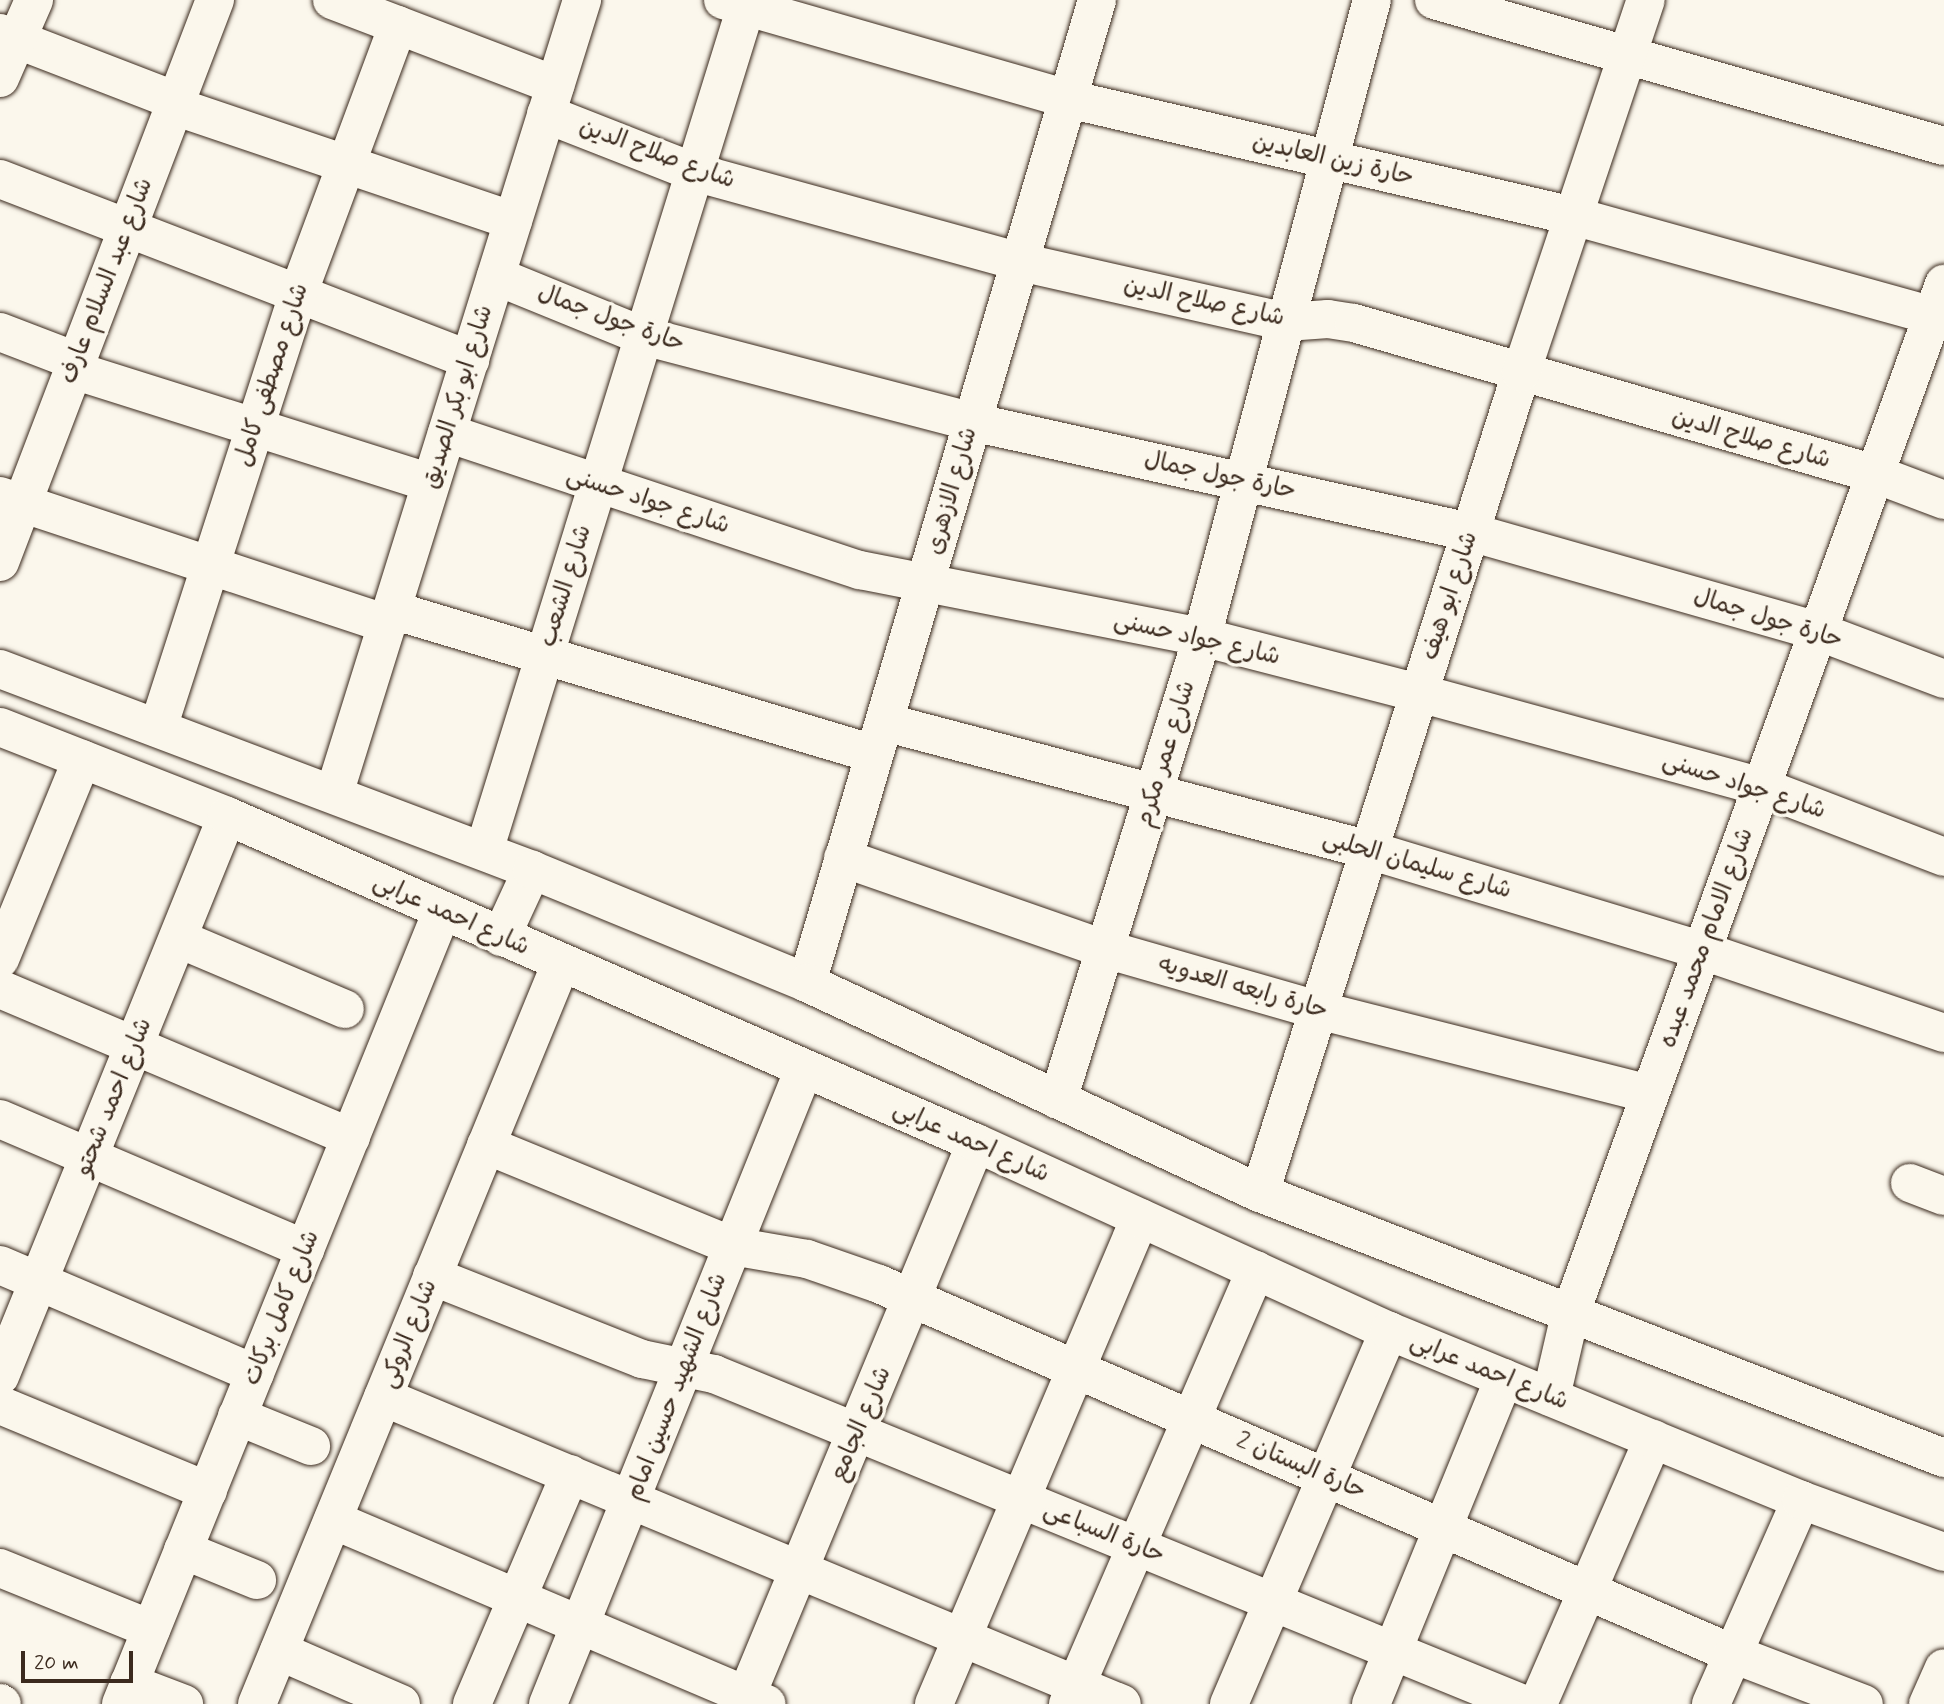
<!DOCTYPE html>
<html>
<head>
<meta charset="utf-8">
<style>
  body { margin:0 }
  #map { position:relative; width:1944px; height:1704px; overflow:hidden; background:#fbf7ec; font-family:Mynerve,"Playpen Sans Arabic",sans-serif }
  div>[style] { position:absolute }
  .roads { filter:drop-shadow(0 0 2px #3b2a1e) drop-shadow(0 0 2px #3b2a1e) }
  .minor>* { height:38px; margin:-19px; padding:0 19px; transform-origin:19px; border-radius:19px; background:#fbf7ec }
  .tertiary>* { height:38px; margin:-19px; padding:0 19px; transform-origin:19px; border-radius:19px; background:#fbf7ec }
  span { translate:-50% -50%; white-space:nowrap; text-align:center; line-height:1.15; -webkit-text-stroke:7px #fbf7ec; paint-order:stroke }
  .street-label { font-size:24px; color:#3b2a1e }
  .scale { position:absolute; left:21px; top:1651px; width:112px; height:32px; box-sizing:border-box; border:4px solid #3b2a1e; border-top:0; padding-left:9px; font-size:21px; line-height:24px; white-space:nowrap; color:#3b2a1e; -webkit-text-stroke:5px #fbf7ec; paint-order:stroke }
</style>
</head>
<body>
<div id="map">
  <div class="roads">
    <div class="minor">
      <div style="left:332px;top:0;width:239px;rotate:20.9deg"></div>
      <div style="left:723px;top:0;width:359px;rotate:16deg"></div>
      <div style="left:1068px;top:99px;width:518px;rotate:13.04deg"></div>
      <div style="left:1573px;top:216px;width:385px;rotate:15.5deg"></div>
      <div style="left:1434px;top:0;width:530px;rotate:15.98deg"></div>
      <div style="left:0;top:33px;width:189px;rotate:21.1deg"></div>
      <div style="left:0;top:78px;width:85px;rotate:-66.4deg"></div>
      <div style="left:174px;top:106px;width:358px;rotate:18.7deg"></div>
      <div style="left:546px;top:114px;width:159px;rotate:21.4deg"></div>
      <div style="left:694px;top:172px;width:338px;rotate:15.4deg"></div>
      <div style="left:1020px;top:262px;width:273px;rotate:12.7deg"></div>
      <div style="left:1286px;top:322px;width:42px;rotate:-4.1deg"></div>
      <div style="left:1328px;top:319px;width:26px;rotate:9deg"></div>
      <div style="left:1354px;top:323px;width:542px;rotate:16.16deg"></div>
      <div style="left:1875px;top:474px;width:74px;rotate:20.6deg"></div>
      <div style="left:0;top:179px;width:504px;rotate:21.06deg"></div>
      <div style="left:496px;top:276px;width:159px;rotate:22.2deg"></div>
      <div style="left:643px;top:336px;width:340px;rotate:14.6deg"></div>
      <div style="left:972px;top:422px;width:510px;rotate:12.46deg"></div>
      <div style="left:1470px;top:532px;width:361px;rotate:15.9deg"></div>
      <div style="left:1817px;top:631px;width:136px;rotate:20.7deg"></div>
      <div style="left:0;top:332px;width:81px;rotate:20.9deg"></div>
      <div style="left:73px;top:370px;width:375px;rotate:17.5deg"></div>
      <div style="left:447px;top:433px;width:435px;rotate:18.4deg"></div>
      <div style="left:860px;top:570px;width:349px;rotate:11.1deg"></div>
      <div style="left:1202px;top:637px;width:224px;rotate:14.5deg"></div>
      <div style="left:1419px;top:693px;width:356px;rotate:15.3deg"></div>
      <div style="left:1762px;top:787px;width:195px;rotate:21deg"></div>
      <div style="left:0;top:496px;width:408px;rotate:18.3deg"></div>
      <div style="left:0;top:562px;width:602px;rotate:-69.07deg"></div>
      <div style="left:392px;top:610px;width:503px;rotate:16.63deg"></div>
      <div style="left:884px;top:722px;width:502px;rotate:14.78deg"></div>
      <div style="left:1369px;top:850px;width:349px;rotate:16.8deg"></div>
      <div style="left:1703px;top:951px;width:255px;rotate:18.8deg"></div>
      <div style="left:158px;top:728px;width:456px;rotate:-72.1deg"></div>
      <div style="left:298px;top:294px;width:287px;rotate:-69.6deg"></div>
      <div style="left:334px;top:794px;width:832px;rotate:-72.65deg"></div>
      <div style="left:484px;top:851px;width:891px;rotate:-72.76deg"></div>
      <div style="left:843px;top:858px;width:277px;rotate:19.2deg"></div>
      <div style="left:1105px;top:949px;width:222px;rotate:16deg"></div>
      <div style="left:1318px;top:1010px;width:342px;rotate:14.2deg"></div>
      <div style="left:501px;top:937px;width:74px;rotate:-65.2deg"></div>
      <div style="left:179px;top:939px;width:180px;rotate:22.9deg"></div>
      <div style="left:0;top:959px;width:216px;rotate:-67.7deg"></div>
      <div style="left:807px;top:983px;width:1025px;rotate:-73.56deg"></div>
      <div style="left:0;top:989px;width:381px;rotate:22.9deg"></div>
      <div style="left:1058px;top:1100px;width:485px;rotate:-72.7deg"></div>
      <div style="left:1202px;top:637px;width:659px;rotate:-75.06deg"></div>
      <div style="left:0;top:1119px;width:332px;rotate:23.1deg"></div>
      <div style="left:486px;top:1145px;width:266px;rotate:22.3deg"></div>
      <div style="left:732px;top:1246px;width:76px;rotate:9.8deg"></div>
      <div style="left:807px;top:1259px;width:76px;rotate:19.1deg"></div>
      <div style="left:879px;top:1284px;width:931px;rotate:23.42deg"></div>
      <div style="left:1733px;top:1654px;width:140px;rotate:20.9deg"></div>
      <div style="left:1910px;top:1183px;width:36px;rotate:21deg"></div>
      <div style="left:1260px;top:1193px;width:861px;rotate:-72.34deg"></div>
      <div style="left:1521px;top:373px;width:393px;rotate:-71.5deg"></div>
      <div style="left:0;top:1265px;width:277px;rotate:23.1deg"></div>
      <div style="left:432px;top:1276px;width:226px;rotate:21.6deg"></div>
      <div style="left:642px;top:1359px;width:74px;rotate:11.8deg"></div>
      <div style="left:714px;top:1374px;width:874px;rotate:22.19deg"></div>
      <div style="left:0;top:1376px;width:604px;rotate:-67.93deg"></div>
      <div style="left:383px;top:1397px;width:800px;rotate:22.56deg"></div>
      <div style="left:1551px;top:1397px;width:84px;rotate:-77deg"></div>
      <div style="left:1570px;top:1315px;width:1097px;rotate:-70.06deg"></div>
      <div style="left:0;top:1405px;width:225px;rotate:22.5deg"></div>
      <div style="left:237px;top:1416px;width:80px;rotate:22.1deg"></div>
      <div style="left:333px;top:1520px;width:471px;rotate:23deg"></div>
      <div style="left:183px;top:1550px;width:80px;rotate:22.1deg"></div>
      <div style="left:0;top:1568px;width:163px;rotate:22deg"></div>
      <div style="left:279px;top:1651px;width:133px;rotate:23.5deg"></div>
      <div style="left:129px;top:1683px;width:59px;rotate:20.9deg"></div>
      <div style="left:0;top:1703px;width:2px;rotate:27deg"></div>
      <div style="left:121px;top:1704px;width:856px;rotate:-67.96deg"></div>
      <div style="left:257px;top:1704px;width:801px;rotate:-67.69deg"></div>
      <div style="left:472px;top:1704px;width:250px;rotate:-66.9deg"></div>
      <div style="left:548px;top:1704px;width:685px;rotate:-68.04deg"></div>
      <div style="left:743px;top:1704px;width:607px;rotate:-67.45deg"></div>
      <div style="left:934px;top:1704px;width:528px;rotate:-67.03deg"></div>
      <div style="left:1068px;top:1704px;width:473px;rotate:-66.6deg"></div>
      <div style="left:1229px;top:1704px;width:406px;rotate:-66.8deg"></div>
      <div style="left:1371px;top:1704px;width:352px;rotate:-67.8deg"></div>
      <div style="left:1538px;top:1704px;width:289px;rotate:-66.5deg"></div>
      <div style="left:1711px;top:1704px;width:223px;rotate:-66.2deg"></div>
      <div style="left:1928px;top:1704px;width:39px;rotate:-66deg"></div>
    </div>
    <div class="tertiary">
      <div style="left:0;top:669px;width:569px;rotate:20.7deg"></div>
      <div style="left:532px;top:870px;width:297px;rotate:22.3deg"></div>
      <div style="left:807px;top:983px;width:499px;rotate:24.9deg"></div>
      <div style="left:1260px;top:1193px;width:734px;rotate:21.18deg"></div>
      <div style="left:0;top:727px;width:244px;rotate:21.4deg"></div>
      <div style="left:227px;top:816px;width:817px;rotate:23.59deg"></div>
      <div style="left:976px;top:1143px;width:454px;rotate:24.5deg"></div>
      <div style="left:1389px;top:1331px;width:445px;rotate:22.3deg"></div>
      <div style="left:1801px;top:1500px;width:152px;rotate:20deg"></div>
    </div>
  </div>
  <div class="street-label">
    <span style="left:657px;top:154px;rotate:20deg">شارع صلاح الدين</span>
    <span style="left:1333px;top:160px;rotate:13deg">حارة زين العابدين</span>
    <span style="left:107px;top:281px;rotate:-69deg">شارع عبد السلام عارف</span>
    <span style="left:1204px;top:302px;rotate:12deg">شارع صلاح الدين</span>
    <span style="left:611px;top:319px;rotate:20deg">حارة جول جمال</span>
    <span style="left:272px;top:375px;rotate:-72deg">شارع مصطفى كامل</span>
    <span style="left:458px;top:397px;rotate:-73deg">شارع ابو بكر الصديق</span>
    <span style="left:1751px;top:439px;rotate:16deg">شارع صلاح الدين</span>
    <span style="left:1220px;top:476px;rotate:12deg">حارة جول جمال</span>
    <span style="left:952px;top:491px;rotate:-74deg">شارع الازهرى</span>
    <span style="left:648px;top:501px;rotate:18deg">شارع جواد حسنى</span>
    <span style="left:566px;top:586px;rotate:-73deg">شارع الشعب</span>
    <span style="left:1450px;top:596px;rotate:-72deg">شارع ابو هيف</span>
    <span style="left:1768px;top:619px;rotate:17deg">حارة جول جمال</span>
    <span style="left:1197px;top:639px;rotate:13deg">شارع جواد حسنى</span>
    <span style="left:1166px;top:754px;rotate:-73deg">شارع عمر مكرم</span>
    <span style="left:1744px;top:786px;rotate:18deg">شارع جواد حسنى</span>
    <span style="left:1417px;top:865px;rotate:16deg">شارع سليمان الحلبى</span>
    <span style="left:451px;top:915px;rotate:24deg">شارع احمد عرابى</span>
    <span style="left:1707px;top:938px;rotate:-70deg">شارع الامام محمد عبده</span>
    <span style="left:1243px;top:988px;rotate:16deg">حارة رابعه العدويه</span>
    <span style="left:114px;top:1097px;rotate:-68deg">شارع احمد شحتو</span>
    <span style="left:971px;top:1142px;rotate:24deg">شارع احمد عرابى</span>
    <span style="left:282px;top:1308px;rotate:-68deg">شارع كامل بركات</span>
    <span style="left:409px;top:1334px;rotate:-68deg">شارع الروكى</span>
    <span style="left:1489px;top:1372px;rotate:22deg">شارع احمد عرابى</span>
    <span style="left:677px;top:1387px;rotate:-69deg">شارع الشهيد حسين امام</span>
    <span style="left:861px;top:1424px;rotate:-67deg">شارع الجامع</span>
    <span style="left:1301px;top:1466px;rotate:23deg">حارة البستان 2</span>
    <span style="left:1104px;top:1533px;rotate:22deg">حارة السباعى</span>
  </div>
  <div class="scale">20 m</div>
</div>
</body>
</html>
